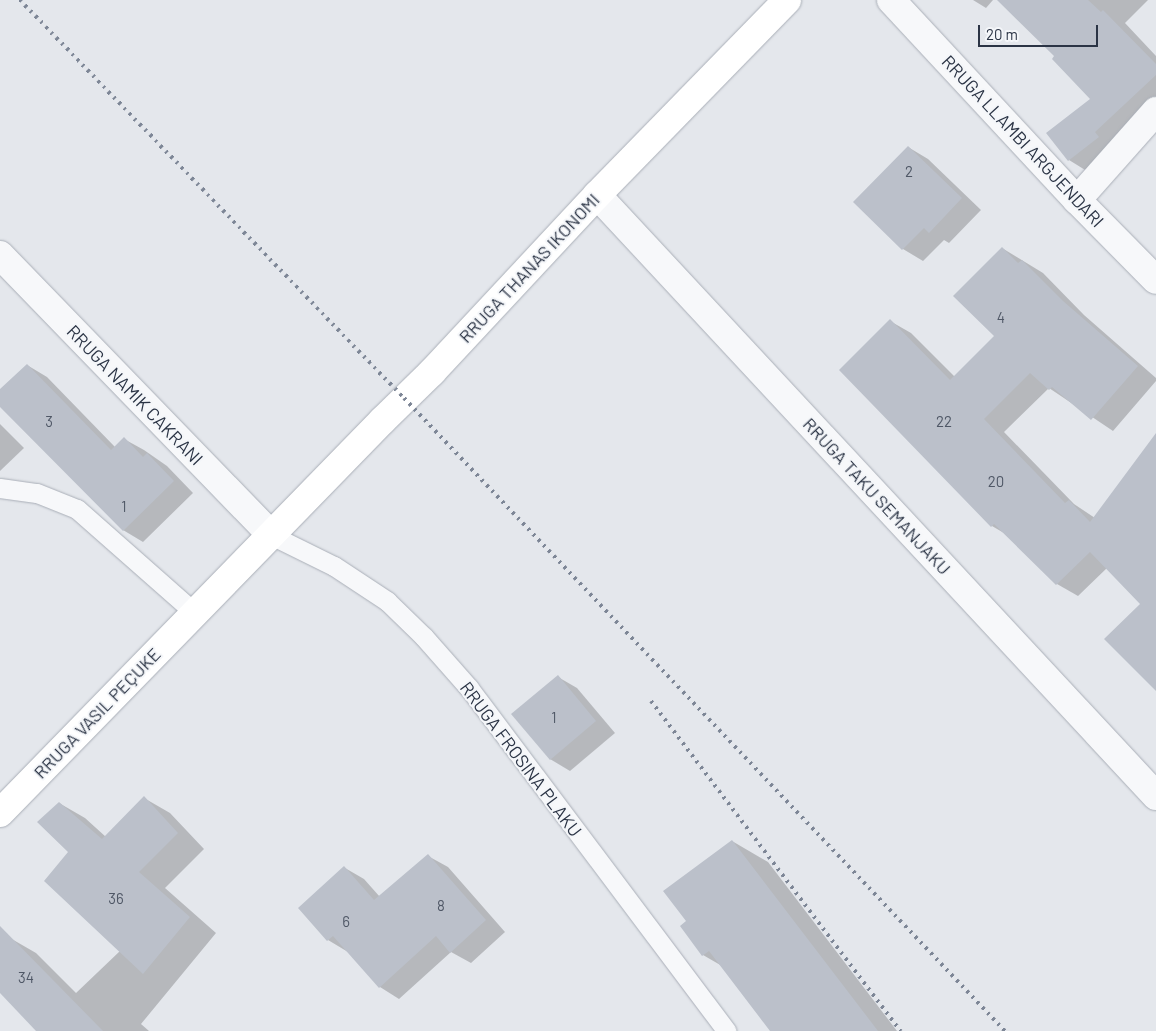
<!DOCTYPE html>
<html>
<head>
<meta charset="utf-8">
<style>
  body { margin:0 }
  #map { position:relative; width:1156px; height:1031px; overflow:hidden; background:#e4e7ec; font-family:Barlow,sans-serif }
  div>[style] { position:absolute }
  .shadow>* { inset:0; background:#0003 }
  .building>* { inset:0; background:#bbc0ca }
  .roads { filter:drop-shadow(0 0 1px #a9aeb7) drop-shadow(0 0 1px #a9aeb7) }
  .lane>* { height:19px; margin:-9.5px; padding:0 9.5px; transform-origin:9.5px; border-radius:9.5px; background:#f7f8fa }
  .street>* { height:28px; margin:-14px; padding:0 14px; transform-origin:14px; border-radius:14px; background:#f7f8fa }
  .secondary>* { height:28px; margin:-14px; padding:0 14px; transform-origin:14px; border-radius:14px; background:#fff }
  .rail>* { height:4px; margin-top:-2px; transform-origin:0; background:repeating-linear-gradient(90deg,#7d8696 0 2.5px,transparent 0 7.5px) }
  span { translate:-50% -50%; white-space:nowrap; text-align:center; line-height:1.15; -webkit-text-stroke:4px #f4f6f9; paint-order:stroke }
  .number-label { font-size:15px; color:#4f5766 }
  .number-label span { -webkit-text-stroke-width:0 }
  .street-label { font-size:18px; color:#2b3445 }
  .scale { position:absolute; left:978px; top:25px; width:120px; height:22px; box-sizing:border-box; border:2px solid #2b3445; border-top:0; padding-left:6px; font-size:15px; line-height:18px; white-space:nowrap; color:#2b3445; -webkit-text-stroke:4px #f4f6f9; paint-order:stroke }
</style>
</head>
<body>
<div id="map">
  <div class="shadow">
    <div style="clip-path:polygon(973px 0,993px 0,986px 8px)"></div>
    <div style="clip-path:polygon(999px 0,1148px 0,1125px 23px,1156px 56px,1156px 108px,1090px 173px,1069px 160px,1092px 99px,1056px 56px)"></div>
    <div style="clip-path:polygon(908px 147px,928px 159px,981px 210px,949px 243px,944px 240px,923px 261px,903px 249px,855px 202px)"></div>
    <div style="clip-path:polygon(1002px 248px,1043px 273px,1084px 315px,1156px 378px,1156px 381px,1113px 431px,1049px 388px,1004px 432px,1074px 504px,1095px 518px,1156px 467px,1156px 690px,1141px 604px,1107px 568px,1078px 596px,1057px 584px,1009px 536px,992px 526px,890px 321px,911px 333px,955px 377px,996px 336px)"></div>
    <div style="clip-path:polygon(27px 365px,47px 377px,115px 447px,124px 439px,144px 450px,167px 466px,193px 493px,143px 542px,123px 530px,0 405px,0 391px)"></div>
    <div style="clip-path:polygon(0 424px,24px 448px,0 471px)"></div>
    <div style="clip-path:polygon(558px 677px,577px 688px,615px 733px,570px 771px,550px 759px)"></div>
    <div style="clip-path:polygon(144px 798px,170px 813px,204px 849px,165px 888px,216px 933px,141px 1024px,149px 1031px,38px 1031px,0 991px,0 947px,10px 938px,36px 953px,76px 993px,120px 951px,69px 852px,59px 803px,85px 818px,106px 837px)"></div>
    <div style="clip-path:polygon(732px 841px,768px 862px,897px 1031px,771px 1031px,722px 966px,703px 955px,682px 927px,688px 921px)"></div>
    <div style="clip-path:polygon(428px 856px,448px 867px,505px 932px,471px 963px,451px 952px,399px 999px,380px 987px,348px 952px,328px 940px,345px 868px,364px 879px,380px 897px)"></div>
  </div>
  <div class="building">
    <div style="clip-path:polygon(997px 0,1088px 0,1101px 12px,1103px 10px,1156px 64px,1156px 75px,1095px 132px,1099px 137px,1068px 161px,1046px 133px,1090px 99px,1052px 59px,1054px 56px)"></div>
    <div style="clip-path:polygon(908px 146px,962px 198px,929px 233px,924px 228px,902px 250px,853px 202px)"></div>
    <div style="clip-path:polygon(1002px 247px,1018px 263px,1022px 260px,1063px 301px,1138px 366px,1091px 420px,1052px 387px,1049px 390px,1030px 373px,984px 419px,1065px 503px,1069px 500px,1090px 522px,1156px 433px,1156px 691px,1104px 639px,1140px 604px,1090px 552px,1056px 585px,994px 524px,991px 527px,839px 370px,890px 319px,950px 380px,994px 336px,953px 296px)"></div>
    <div style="clip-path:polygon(27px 364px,111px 450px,124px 437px,143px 457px,147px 453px,174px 481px,123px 531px,0 407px,0 389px)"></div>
    <div style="clip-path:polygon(558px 675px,596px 721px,550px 760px,511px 714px)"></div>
    <div style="clip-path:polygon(144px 796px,178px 833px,139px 872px,190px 917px,143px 974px,44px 881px,68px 852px,37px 822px,59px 802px,102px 839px)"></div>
    <div style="clip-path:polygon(732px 840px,878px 1031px,770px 1031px,709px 951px,702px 956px,680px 926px,686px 921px,663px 891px)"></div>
    <div style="clip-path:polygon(428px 854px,486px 920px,450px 953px,436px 936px,379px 988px,333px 936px,327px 941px,298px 908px,344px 866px,374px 900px)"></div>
    <div style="clip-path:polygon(0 926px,103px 1031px,36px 1031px,0 993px)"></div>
  </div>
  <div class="roads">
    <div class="lane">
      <div style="left:0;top:488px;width:37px;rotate:8deg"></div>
      <div style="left:37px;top:493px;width:43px;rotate:21.8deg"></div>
      <div style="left:77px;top:509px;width:157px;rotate:41.4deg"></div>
      <div style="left:271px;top:535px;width:70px;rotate:26.2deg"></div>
      <div style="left:334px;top:566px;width:64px;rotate:33.4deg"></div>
      <div style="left:387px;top:601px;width:52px;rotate:44.2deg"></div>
      <div style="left:424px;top:637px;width:68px;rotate:48.6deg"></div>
      <div style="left:469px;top:688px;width:429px;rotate:53.1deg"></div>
    </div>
    <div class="street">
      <div style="left:891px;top:0;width:273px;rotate:47.1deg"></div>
      <div style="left:1077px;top:200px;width:112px;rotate:45.4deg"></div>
      <div style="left:597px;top:195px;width:821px;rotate:47.07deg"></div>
      <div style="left:1077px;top:200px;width:119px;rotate:-48.4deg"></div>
      <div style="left:0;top:255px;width:390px;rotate:45.9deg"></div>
    </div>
    <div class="secondary">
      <div style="left:0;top:813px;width:549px;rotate:-45.74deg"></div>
      <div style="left:383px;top:420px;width:69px;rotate:-44.4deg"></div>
      <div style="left:432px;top:372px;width:242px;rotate:-47deg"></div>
      <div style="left:597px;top:195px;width:272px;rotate:-45.7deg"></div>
    </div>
  </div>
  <div class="rail">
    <div style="left:20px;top:0;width:553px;rotate:46.03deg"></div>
    <div style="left:404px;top:398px;width:873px;rotate:46.49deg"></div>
    <div style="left:651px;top:701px;width:414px;rotate:52.9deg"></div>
  </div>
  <div class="number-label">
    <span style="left:909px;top:172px">2</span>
    <span style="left:1001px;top:318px">4</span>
    <span style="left:49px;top:422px">3</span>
    <span style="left:944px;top:422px">22</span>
    <span style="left:996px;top:482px">20</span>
    <span style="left:124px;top:507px">1</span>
    <span style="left:554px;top:718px">1</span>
    <span style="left:116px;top:899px">36</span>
    <span style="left:441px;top:906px">8</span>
    <span style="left:346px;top:922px">6</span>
    <span style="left:26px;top:978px">34</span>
  </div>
  <div class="street-label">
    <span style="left:1023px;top:141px;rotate:47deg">RRUGA LLAMBI ARGJENDARI</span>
    <span style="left:529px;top:268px;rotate:-47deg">RRUGA THANAS IKONOMI</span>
    <span style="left:135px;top:395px;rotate:46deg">RRUGA NAMIK CAKRANI</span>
    <span style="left:877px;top:496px;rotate:47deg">RRUGA TAKU SEMANJAKU</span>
    <span style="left:97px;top:713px;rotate:-46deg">RRUGA VASIL PEÇUKE</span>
    <span style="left:521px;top:759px;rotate:53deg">RRUGA FROSINA PLAKU</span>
  </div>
  <div class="scale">20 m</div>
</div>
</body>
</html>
